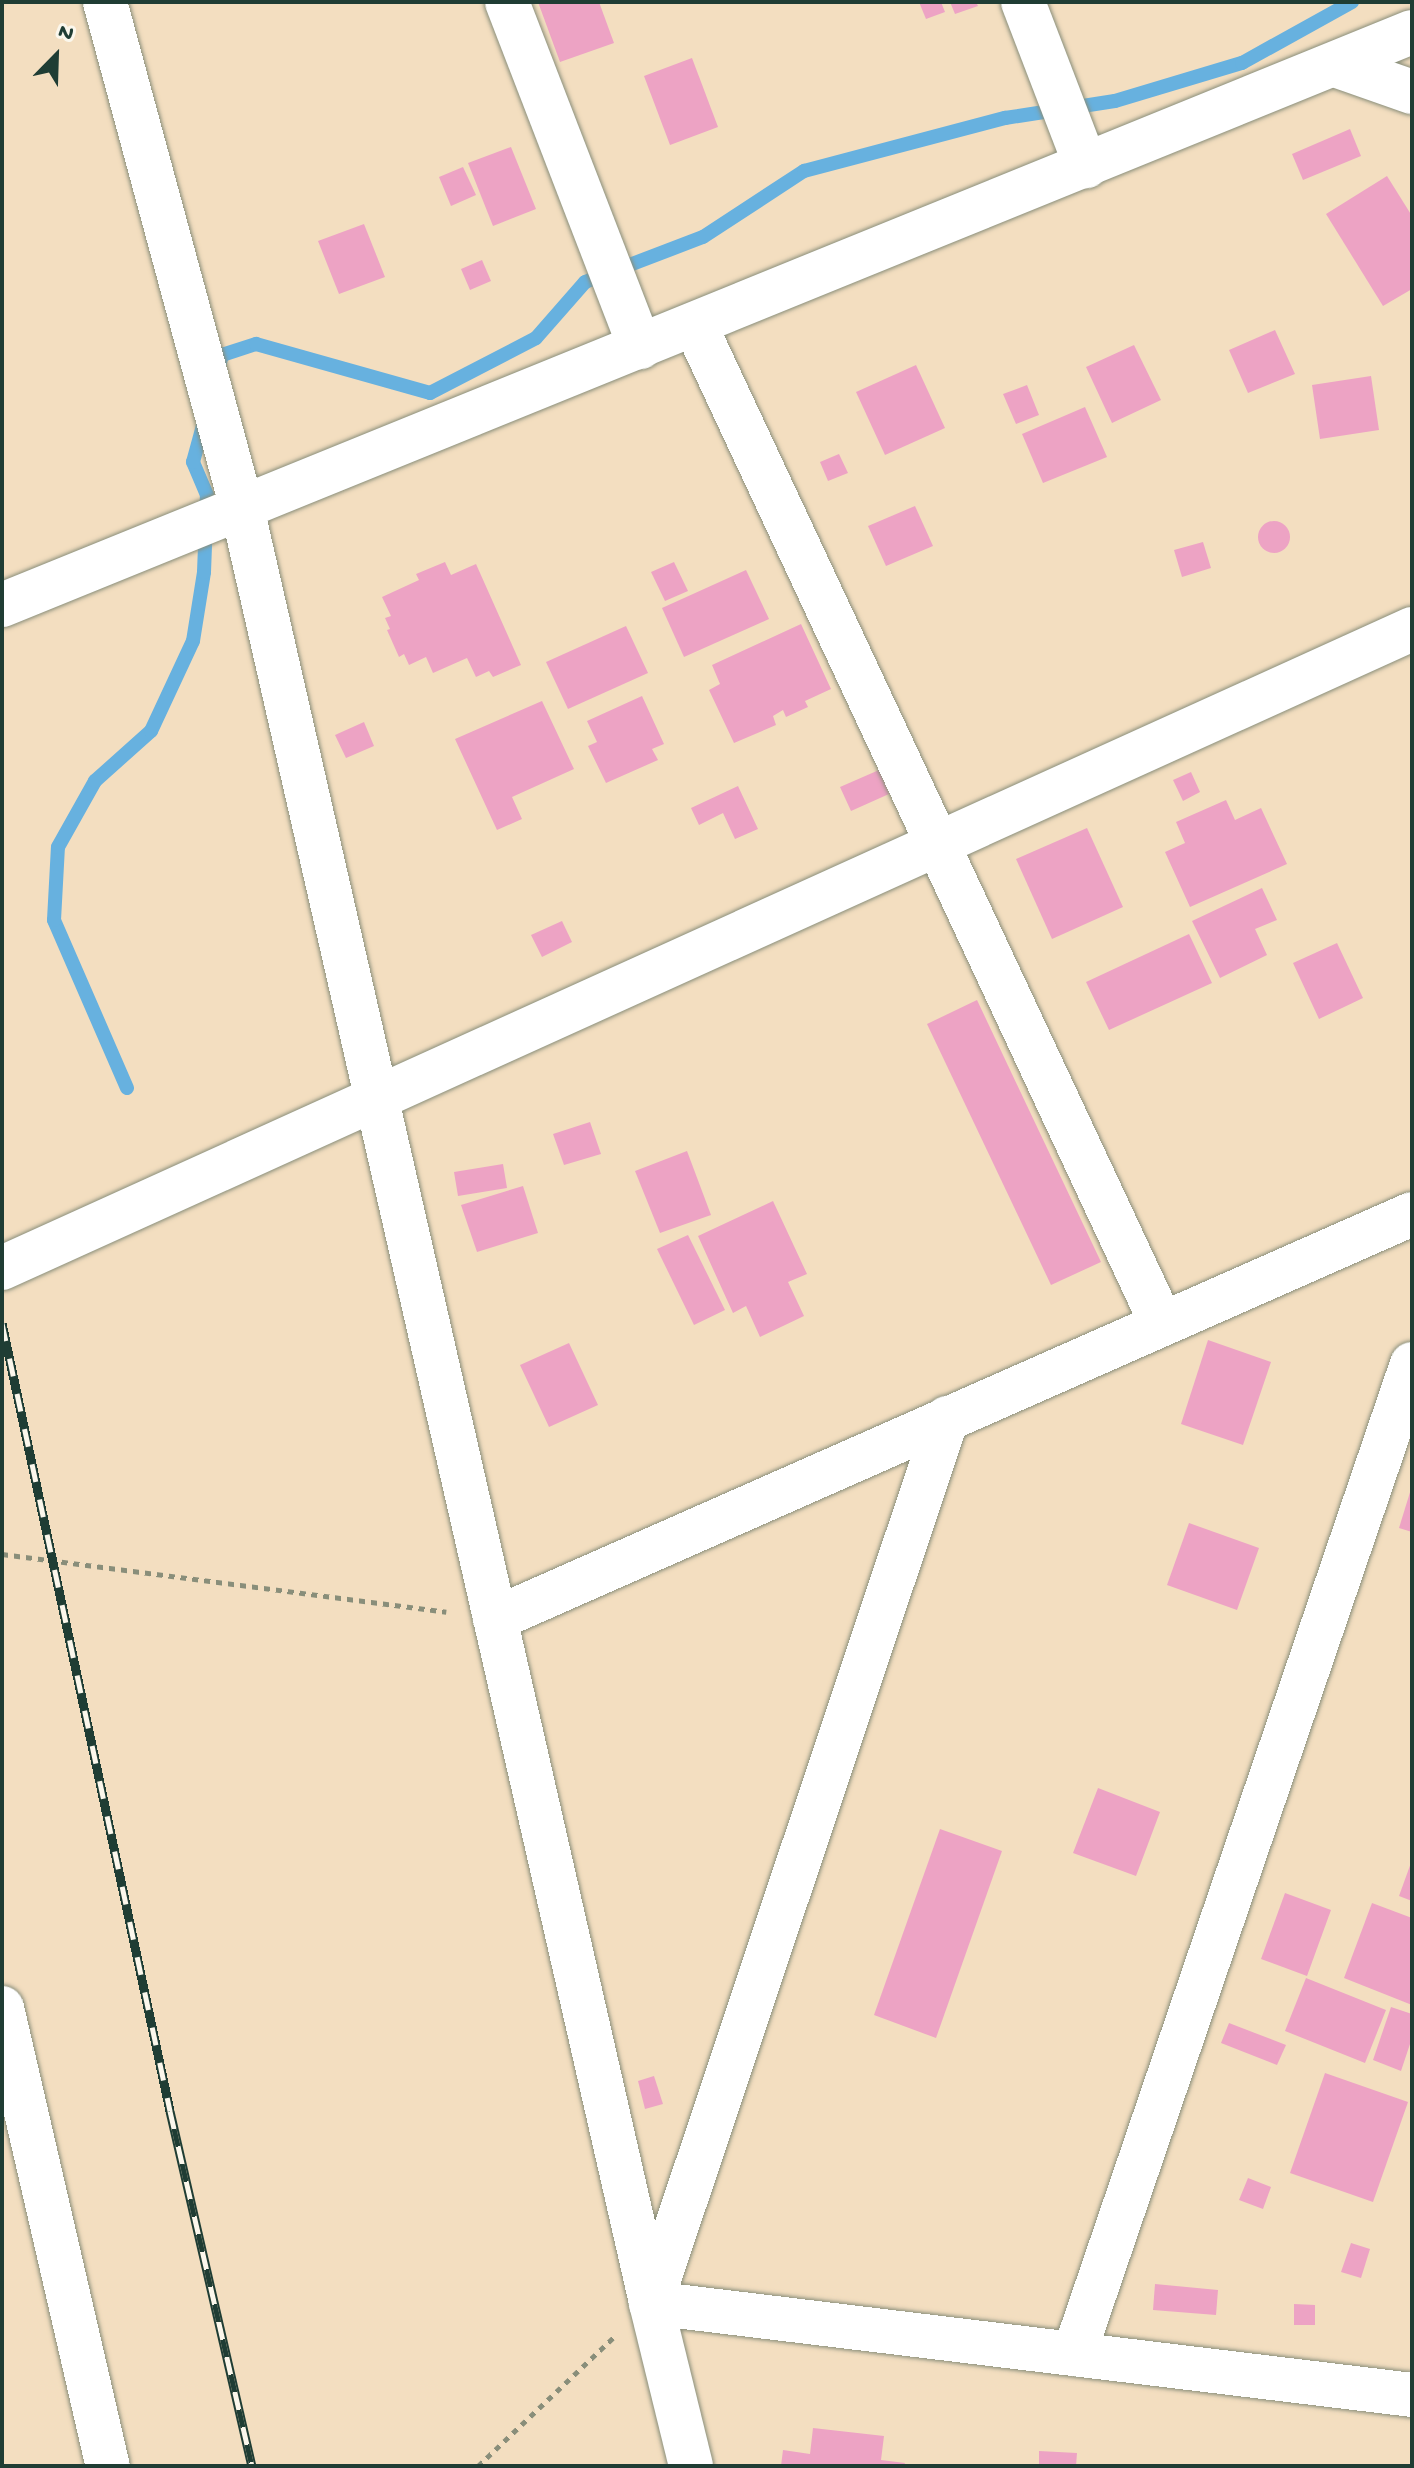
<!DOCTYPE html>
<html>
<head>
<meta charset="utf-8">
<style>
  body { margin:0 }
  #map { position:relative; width:1414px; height:2468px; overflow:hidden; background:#f3dec0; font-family:"Gochi Hand",sans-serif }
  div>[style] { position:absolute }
  .stream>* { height:14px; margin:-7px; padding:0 7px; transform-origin:7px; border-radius:7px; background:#67b1df }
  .building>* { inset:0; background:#eda3c4 }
  .round { border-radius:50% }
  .path>* { height:5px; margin-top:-2.5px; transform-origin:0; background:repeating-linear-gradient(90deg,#898e7a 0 6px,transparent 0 12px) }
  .roads { filter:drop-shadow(0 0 2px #898e7a) drop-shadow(0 0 2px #898e7a) }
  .street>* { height:44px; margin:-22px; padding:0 22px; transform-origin:22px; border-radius:22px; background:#fff }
  .rail>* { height:9px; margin-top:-4.5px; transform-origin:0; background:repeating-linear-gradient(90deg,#fbf7ec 0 18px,#1f3d34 0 36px); box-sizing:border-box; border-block:2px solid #1f3d34 }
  span { translate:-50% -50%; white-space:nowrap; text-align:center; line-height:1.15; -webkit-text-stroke:8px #fbf7ec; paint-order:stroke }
  .frame { position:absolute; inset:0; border:4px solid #1f3d34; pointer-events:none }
  .north { position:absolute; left:16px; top:16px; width:80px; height:80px; -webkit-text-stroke:6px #fbf7ec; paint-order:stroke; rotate:23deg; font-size:22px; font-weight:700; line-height:32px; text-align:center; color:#1f3d34 }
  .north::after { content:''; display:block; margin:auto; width:28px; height:36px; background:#1f3d34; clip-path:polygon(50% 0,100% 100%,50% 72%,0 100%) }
</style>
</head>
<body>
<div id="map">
  <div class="stream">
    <div style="left:218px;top:370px;width:16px;rotate:-75deg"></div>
    <div style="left:222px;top:355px;width:36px;rotate:-18deg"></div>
    <div style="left:256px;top:344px;width:181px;rotate:15.7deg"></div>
    <div style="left:430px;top:393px;width:119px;rotate:-27.4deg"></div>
    <div style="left:536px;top:338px;width:74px;rotate:-48.8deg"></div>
    <div style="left:585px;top:282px;width:126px;rotate:-20.9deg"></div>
    <div style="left:703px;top:237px;width:121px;rotate:-33.2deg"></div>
    <div style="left:804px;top:171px;width:208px;rotate:-14.8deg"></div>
    <div style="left:1005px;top:118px;width:111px;rotate:-8.8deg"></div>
    <div style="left:1115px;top:101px;width:133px;rotate:-16.7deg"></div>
    <div style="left:1242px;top:63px;width:126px;rotate:-29deg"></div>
    <div style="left:127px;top:1088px;width:183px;rotate:-113.5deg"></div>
    <div style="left:54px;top:920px;width:73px;rotate:-86.9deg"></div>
    <div style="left:58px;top:847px;width:76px;rotate:-60.7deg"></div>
    <div style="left:95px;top:781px;width:75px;rotate:-41.8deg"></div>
    <div style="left:151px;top:731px;width:99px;rotate:-65deg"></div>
    <div style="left:193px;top:641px;width:70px;rotate:-80.9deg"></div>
    <div style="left:204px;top:572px;width:77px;rotate:-87.8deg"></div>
    <div style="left:207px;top:495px;width:36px;rotate:-113deg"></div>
    <div style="left:193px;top:462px;width:41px;rotate:-74.6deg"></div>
  </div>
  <div class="building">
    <div style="clip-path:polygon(538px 2px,599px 2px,614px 43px,560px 62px)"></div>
    <div style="clip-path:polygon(919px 2px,941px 2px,945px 12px,926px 19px)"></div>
    <div style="clip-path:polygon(950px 2px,976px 2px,978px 6px,955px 14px)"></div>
    <div style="clip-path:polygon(692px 58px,718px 127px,670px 145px,644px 76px)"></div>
    <div style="clip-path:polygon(1350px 129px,1361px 156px,1303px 180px,1292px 154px)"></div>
    <div style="clip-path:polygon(511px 147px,536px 209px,493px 226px,468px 163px)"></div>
    <div style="clip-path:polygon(463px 167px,476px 195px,451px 206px,439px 177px)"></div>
    <div style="clip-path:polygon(1387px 176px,1412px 216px,1412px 289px,1383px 306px,1326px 214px)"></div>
    <div style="clip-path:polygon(364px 224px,385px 277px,339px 294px,318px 241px)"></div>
    <div style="clip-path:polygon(482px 260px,491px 281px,470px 290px,461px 269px)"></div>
    <div style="clip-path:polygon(1275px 330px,1295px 374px,1248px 393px,1229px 350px)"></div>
    <div style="clip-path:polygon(1134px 345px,1161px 400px,1112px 423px,1086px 367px)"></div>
    <div style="clip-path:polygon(916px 365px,945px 428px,885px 455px,856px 392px)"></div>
    <div style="clip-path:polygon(1371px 376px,1379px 430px,1320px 439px,1312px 385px)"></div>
    <div style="clip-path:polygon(1027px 385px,1039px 415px,1016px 424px,1003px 394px)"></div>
    <div style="clip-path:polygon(1085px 407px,1107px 457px,1043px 483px,1022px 434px)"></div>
    <div style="clip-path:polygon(839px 454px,848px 473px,828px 481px,820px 462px)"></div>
    <div style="clip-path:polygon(915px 506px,933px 546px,886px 566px,868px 526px)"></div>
    <div class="round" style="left:1258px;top:521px;width:32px;height:32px"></div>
    <div style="clip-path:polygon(1203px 542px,1211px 568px,1182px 577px,1174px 550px)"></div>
    <div style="clip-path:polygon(445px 562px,451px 575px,476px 564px,521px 665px,493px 677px,489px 671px,476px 677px,467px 658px,433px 673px,426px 657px,409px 665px,404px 654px,399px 657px,387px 630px,390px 629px,385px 618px,391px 616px,382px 597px,419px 580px,416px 574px)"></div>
    <div style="clip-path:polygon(674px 562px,688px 591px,665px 601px,651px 572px)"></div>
    <div style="clip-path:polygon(746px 570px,769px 619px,684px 657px,662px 608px)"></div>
    <div style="clip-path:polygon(801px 624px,831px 689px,805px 701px,808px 707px,786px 717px,783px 710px,773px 716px,776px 725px,734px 743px,709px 690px,720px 684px,712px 665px)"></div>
    <div style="clip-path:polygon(626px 626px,648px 673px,568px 709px,546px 662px)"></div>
    <div style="clip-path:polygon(642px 696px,664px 744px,652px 749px,658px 760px,606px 783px,588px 746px,597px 742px,587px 721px)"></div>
    <div style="clip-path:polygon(542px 701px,574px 769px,512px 797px,522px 819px,497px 830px,455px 739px)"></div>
    <div style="clip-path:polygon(364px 722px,374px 746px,346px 758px,335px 735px)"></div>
    <div style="clip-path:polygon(879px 770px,889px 794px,851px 811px,840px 787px)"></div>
    <div style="clip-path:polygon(1191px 772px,1200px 792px,1183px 801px,1173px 780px)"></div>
    <div style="clip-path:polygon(738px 786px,758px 829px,735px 839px,723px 813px,699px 825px,691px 808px)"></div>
    <div style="clip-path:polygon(1226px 800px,1235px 820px,1261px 808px,1287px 864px,1190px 907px,1165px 852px,1185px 843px,1176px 822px)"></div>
    <div style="clip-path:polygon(1087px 828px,1123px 907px,1052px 939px,1016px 859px)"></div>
    <div style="clip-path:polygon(1262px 888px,1277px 920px,1255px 929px,1267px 955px,1220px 978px,1192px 921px)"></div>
    <div style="clip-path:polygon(562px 921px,572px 942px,542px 957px,531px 935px)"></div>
    <div style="clip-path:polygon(1189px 934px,1212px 983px,1109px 1030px,1086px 982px)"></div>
    <div style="clip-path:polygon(1337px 943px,1363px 998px,1319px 1019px,1293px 963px)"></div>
    <div style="clip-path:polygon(977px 1000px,1101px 1262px,1051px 1285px,927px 1024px)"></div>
    <div style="clip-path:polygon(590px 1122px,601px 1154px,564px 1165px,553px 1134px)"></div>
    <div style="clip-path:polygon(687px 1151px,711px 1215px,660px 1233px,635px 1171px)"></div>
    <div style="clip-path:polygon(503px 1164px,507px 1188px,458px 1196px,454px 1172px)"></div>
    <div style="clip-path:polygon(523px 1186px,538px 1233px,477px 1252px,461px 1205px)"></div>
    <div style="clip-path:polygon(773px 1201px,807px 1274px,788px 1282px,804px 1316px,760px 1337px,746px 1306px,733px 1313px,698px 1236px)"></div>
    <div style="clip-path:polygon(688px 1235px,725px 1310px,694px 1325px,657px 1249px)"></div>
    <div style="clip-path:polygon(1208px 1340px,1271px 1362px,1243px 1445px,1181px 1424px)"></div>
    <div style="clip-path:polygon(569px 1343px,598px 1405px,549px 1427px,520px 1365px)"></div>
    <div style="clip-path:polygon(1411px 1489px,1412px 1489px,1412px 1532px,1399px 1528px)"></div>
    <div style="clip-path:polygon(1189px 1523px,1259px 1548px,1237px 1610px,1167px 1585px)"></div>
    <div style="clip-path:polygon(1098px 1788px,1160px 1812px,1136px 1876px,1073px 1853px)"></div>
    <div style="clip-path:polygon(940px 1829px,1002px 1851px,936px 2038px,874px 2015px)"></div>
    <div style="clip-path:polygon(1412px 1860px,1412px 1901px,1399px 1896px)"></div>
    <div style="clip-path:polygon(1285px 1893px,1331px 1910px,1307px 1976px,1261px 1959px)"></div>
    <div style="clip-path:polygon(1372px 1903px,1412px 1918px,1412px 2005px,1344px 1978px)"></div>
    <div style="clip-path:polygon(1306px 1978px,1386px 2010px,1365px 2063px,1285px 2031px)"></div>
    <div style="clip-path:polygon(1391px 2007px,1412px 2014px,1412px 2038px,1401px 2071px,1373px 2060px)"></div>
    <div style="clip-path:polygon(1229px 2023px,1286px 2045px,1277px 2065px,1221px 2043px)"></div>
    <div style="clip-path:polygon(1325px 2073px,1408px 2102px,1373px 2202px,1290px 2173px)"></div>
    <div style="clip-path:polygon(654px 2076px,663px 2104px,645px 2109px,638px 2081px)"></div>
    <div style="clip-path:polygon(1248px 2178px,1271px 2187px,1263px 2209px,1239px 2200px)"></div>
    <div style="clip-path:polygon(1351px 2243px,1370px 2249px,1361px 2278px,1341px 2272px)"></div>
    <div style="clip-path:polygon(1155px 2284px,1218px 2290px,1216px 2315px,1153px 2310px)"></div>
    <div style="clip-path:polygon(1294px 2304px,1315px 2305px,1315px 2325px,1294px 2325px)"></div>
    <div style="clip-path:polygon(813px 2428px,884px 2436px,881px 2460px,905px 2463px,904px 2466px,781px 2466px,783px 2450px,810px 2454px)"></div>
    <div style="clip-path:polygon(1039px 2451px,1077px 2453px,1076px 2466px,1039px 2466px)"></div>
  </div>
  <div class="path">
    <div style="left:2px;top:1554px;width:448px;rotate:7.4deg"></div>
    <div style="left:478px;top:2466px;width:187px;rotate:-43.5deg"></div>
  </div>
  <div class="roads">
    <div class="street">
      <div style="left:105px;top:2px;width:524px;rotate:74.85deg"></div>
      <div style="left:242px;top:508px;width:1841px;rotate:77.16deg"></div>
      <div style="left:651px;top:2303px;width:168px;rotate:76.2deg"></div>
      <div style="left:507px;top:2px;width:370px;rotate:68.9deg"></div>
      <div style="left:1023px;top:2px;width:176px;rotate:69deg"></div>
      <div style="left:1335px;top:65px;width:82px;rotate:19.3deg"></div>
      <div style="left:695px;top:325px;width:1103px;rotate:64.95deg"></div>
      <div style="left:2px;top:605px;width:1522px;rotate:-22.12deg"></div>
      <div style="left:2px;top:1268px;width:1548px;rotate:-24.38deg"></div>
      <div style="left:947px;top:1418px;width:933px;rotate:108.49deg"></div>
      <div style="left:651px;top:2303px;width:767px;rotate:6.89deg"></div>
      <div style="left:495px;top:1619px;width:1002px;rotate:-23.83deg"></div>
      <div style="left:2px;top:2008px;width:470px;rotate:77deg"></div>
      <div style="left:1074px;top:2354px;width:1046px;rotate:-71.15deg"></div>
    </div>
  </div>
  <div class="rail">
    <div style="left:2px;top:1323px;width:806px;rotate:77.96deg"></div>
    <div style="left:170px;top:2111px;width:364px;rotate:77deg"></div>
  </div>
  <div class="frame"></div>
  <div class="north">N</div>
</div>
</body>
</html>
